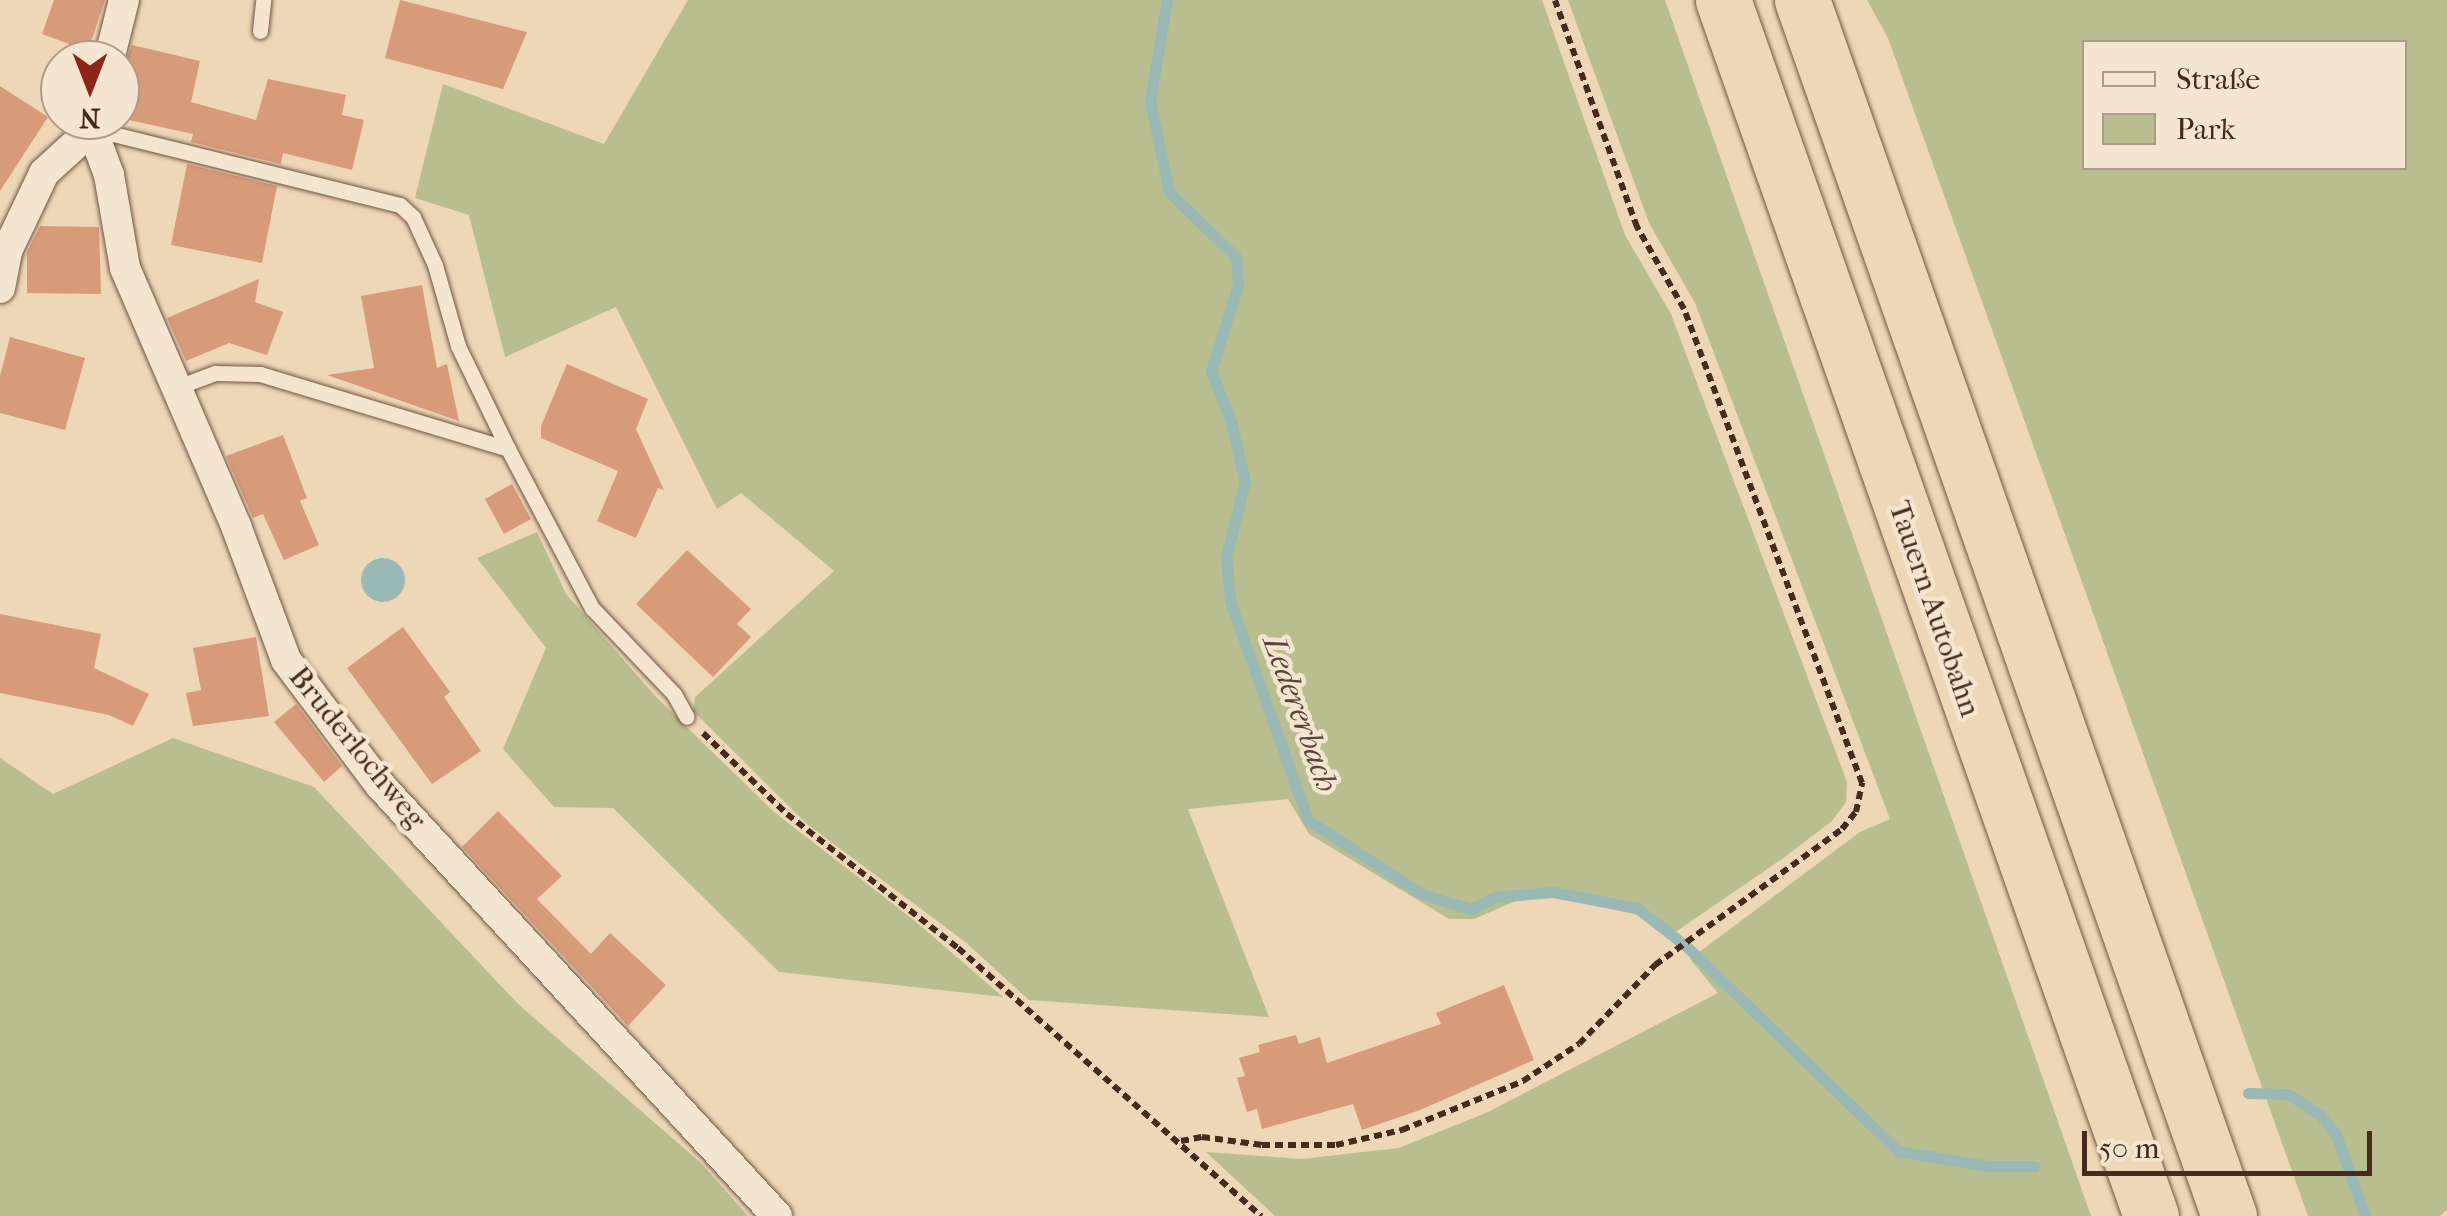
<!DOCTYPE html>
<html>
<head>
<meta charset="utf-8">
<style>
  body { margin:0 }
  #map { position:relative; width:2447px; height:1216px; overflow:hidden; background:#eed7b7; font-family:"IM FELL French Canon",serif }
  div>[style] { position:absolute }
  .green>* { inset:0; background:#b8be8f }
  .water>* { inset:0; background:#9ab8b4 }
  .round { border-radius:50% }
  .stream>* { height:11px; margin:-5.5px; padding:0 5.5px; transform-origin:5.5px; border-radius:5.5px; background:#9ab8b4 }
  .building>* { inset:0; background:#d79b7a }
  .path>* { height:6px; margin-top:-3px; transform-origin:0; background:repeating-linear-gradient(90deg,#472a1b 0 8px,transparent 0 13px) }
  .roads { filter:drop-shadow(0 0 2px #715542) drop-shadow(0 0 2px #715542) }
  .service>* { height:15px; margin:-7.5px; padding:0 7.5px; transform-origin:7.5px; border-radius:7.5px; background:#f4e5d0 }
  .minor>* { height:30px; margin:-15px; padding:0 15px; transform-origin:15px; border-radius:15px; background:#f4e5d0 }
  .motorway>* { height:55px; margin:-27.5px; padding:0 27.5px; transform-origin:27.5px; border-radius:27.5px; background:#eed7b7 }
  span { translate:-50% -50%; white-space:nowrap; text-align:center; line-height:1.15; -webkit-text-stroke:9px #f4e5d0; paint-order:stroke }
  .street-label { font-size:30px; color:#472a1b }
  .water-label { font-size:32px; color:#58463a; font-style:italic }
  .legend { position:absolute; left:2082px; top:40px; width:325px; height:130px; box-sizing:border-box; background:#f4e5d0; border:2px solid #af9a88; margin:0; padding:12px 18px; list-style:none; font-size:30px; color:#472a1b }
  .legend li { display:flex; align-items:center; gap:20px; height:50px }
  .legend b { width:50px; border:2px solid #af9a88 }
  .north { position:absolute; left:40px; top:40px; width:100px; height:100px; box-sizing:border-box; background:#f4e5d0; border:2px solid #af9a88; border-radius:50%; rotate:180deg; font-size:28px; font-weight:700; line-height:40px; text-align:center; color:#472a1b }
  .north::after { content:''; display:block; margin:auto; width:35px; height:45px; background:#8f2418; clip-path:polygon(50% 0,100% 100%,50% 72%,0 100%) }
  .scale { position:absolute; left:2082px; top:1131px; width:290px; height:45px; box-sizing:border-box; border:5px solid #472a1b; border-top:0; padding-left:12px; font-size:30px; line-height:35px; white-space:nowrap; color:#472a1b; -webkit-text-stroke:8px #f4e5d0; paint-order:stroke }
</style>
</head>
<body>
<div id="map">
  <div class="green">
    <div style="clip-path:polygon(688px 0,1542px 0,1625px 235px,1671px 314px,1847px 782px,1846px 802px,1832px 821px,1782px 859px,1674px 933px,1638px 915px,1559px 897px,1525px 897px,1474px 919px,1449px 919px,1309px 834px,1288px 799px,1188px 809px,1269px 1017px,1029px 1000px,964px 941px,807px 824px,693px 711px,695px 697px,834px 571px,741px 493px,717px 509px,616px 307px,505px 357px,469px 215px,415px 198px,443px 84px,604px 144px)"></div>
    <div style="clip-path:polygon(1568px 0,1665px 0,2091px 1216px,1275px 1216px,1206px 1152px,1301px 1159px,1399px 1148px,1488px 1112px,1718px 993px,1690px 959px,1860px 832px,1890px 819px,1695px 303px,1649px 223px)"></div>
    <div style="clip-path:polygon(evenodd,1867px 0,2447px 0,2447px 1210px,2440px 1216px,2308px 1216px,1888px 38px,1867px 0,2084px 42px,2404px 42px,2404px 168px,2084px 168px,2084px 42px)"></div>
    <div style="clip-path:polygon(537px 532px,566px 594px,656px 697px,774px 812px,915px 921px,1003px 997px,779px 972px,613px 808px,554px 807px,503px 749px,546px 648px,477px 558px)"></div>
    <div style="clip-path:polygon(173px 738px,314px 787px,518px 1004px,701px 1163px,748px 1216px,0 1216px,0 758px,53px 794px)"></div>
  </div>
  <div class="water">
    <div class="round" style="left:361px;top:558px;width:44px;height:44px"></div>
  </div>
  <div class="stream">
    <div style="left:1167px;top:0;width:102px;rotate:99.6deg"></div>
    <div style="left:1150px;top:101px;width:93px;rotate:78.2deg"></div>
    <div style="left:1169px;top:192px;width:93px;rotate:44.1deg"></div>
    <div style="left:1236px;top:257px;width:28px;rotate:86deg"></div>
    <div style="left:1238px;top:285px;width:90px;rotate:107.4deg"></div>
    <div style="left:1211px;top:371px;width:55px;rotate:68.6deg"></div>
    <div style="left:1231px;top:422px;width:62px;rotate:76.9deg"></div>
    <div style="left:1245px;top:482px;width:76px;rotate:104.4deg"></div>
    <div style="left:1226px;top:556px;width:45px;rotate:84.9deg"></div>
    <div style="left:1230px;top:601px;width:232px;rotate:70.4deg"></div>
    <div style="left:1308px;top:820px;width:136px;rotate:33deg"></div>
    <div style="left:1422px;top:894px;width:51px;rotate:17deg"></div>
    <div style="left:1471px;top:909px;width:27px;rotate:-27deg"></div>
    <div style="left:1495px;top:897px;width:58px;rotate:-4.9deg"></div>
    <div style="left:1553px;top:892px;width:86px;rotate:10.8deg"></div>
    <div style="left:1637px;top:908px;width:62px;rotate:37.8deg"></div>
    <div style="left:1686px;top:946px;width:295px;rotate:44deg"></div>
    <div style="left:1898px;top:1151px;width:91px;rotate:9.5deg"></div>
    <div style="left:1988px;top:1166px;width:46px"></div>
    <div style="left:2248px;top:1093px;width:40px;rotate:1.4deg"></div>
    <div style="left:2288px;top:1094px;width:38px;rotate:33deg"></div>
    <div style="left:2320px;top:1115px;width:25px;rotate:50deg"></div>
    <div style="left:2336px;top:1134px;width:87px;rotate:70.5deg"></div>
  </div>
  <div class="building">
    <div style="clip-path:polygon(54px 0,105px 0,88px 51px,42px 34px)"></div>
    <div style="clip-path:polygon(400px 0,527px 32px,503px 89px,385px 58px)"></div>
    <div style="clip-path:polygon(132px 45px,200px 61px,191px 102px,256px 120px,268px 79px,346px 95px,342px 115px,364px 120px,352px 170px,283px 153px,281px 164px,191px 142px,193px 134px,120px 118px,120px 75px)"></div>
    <div style="clip-path:polygon(0 86px,48px 117px,0 191px)"></div>
    <div style="clip-path:polygon(187px 164px,277px 186px,262px 263px,171px 245px)"></div>
    <div style="clip-path:polygon(40px 226px,99px 227px,101px 294px,27px 293px,27px 252px)"></div>
    <div style="clip-path:polygon(259px 279px,255px 302px,283px 312px,267px 355px,229px 343px,186px 361px,167px 318px)"></div>
    <div style="clip-path:polygon(422px 285px,437px 368px,447px 364px,459px 421px,327px 375px,374px 368px,361px 296px)"></div>
    <div style="clip-path:polygon(10px 337px,85px 358px,65px 430px,0 413px,0 376px)"></div>
    <div style="clip-path:polygon(567px 364px,648px 399px,636px 429px,664px 490px,658px 488px,636px 538px,597px 521px,618px 471px,541px 438px,541px 426px)"></div>
    <div style="clip-path:polygon(283px 435px,307px 498px,300px 501px,319px 545px,284px 560px,263px 514px,253px 518px,226px 456px)"></div>
    <div style="clip-path:polygon(512px 484px,531px 519px,504px 534px,485px 499px)"></div>
    <div style="clip-path:polygon(687px 550px,751px 609px,737px 624px,751px 637px,713px 677px,636px 604px)"></div>
    <div style="clip-path:polygon(0 614px,101px 634px,94px 668px,149px 694px,133px 726px,109px 715px,0 693px)"></div>
    <div style="clip-path:polygon(403px 627px,450px 692px,444px 697px,481px 751px,432px 784px,347px 668px)"></div>
    <div style="clip-path:polygon(256px 637px,269px 716px,193px 726px,186px 693px,201px 690px,193px 648px)"></div>
    <div style="clip-path:polygon(296px 704px,342px 766px,324px 782px,274px 722px)"></div>
    <div style="clip-path:polygon(498px 811px,562px 876px,537px 899px,591px 954px,610px 933px,666px 985px,628px 1026px,462px 847px)"></div>
    <div style="clip-path:polygon(1504px 985px,1534px 1060px,1420px 1110px,1362px 1130px,1353px 1104px,1262px 1129px,1257px 1109px,1247px 1112px,1237px 1078px,1245px 1076px,1239px 1058px,1260px 1052px,1258px 1045px,1296px 1035px,1299px 1044px,1320px 1037px,1327px 1063px,1441px 1024px,1436px 1013px)"></div>
  </div>
  <div class="path">
    <div style="left:703px;top:733px;width:117px;rotate:44deg"></div>
    <div style="left:787px;top:814px;width:217px;rotate:38.1deg"></div>
    <div style="left:958px;top:948px;width:405px;rotate:41.5deg"></div>
    <div style="left:1181px;top:1141px;width:21px;rotate:-11deg"></div>
    <div style="left:1202px;top:1137px;width:61px;rotate:7.6deg"></div>
    <div style="left:1262px;top:1145px;width:74px"></div>
    <div style="left:1336px;top:1145px;width:68px;rotate:-12.8deg"></div>
    <div style="left:1402px;top:1130px;width:131px;rotate:-22deg"></div>
    <div style="left:1523px;top:1081px;width:67px;rotate:-33.5deg"></div>
    <div style="left:1579px;top:1044px;width:110px;rotate:-46.1deg"></div>
    <div style="left:1655px;top:965px;width:231px;rotate:-36deg"></div>
    <div style="left:1842px;top:829px;width:22px;rotate:-51deg"></div>
    <div style="left:1856px;top:812px;width:30px;rotate:-78deg"></div>
    <div style="left:1862px;top:783px;width:506px;rotate:-110.58deg"></div>
    <div style="left:1684px;top:309px;width:95px;rotate:-119.8deg"></div>
    <div style="left:1637px;top:227px;width:241px;rotate:-109.9deg"></div>
  </div>
  <div class="roads">
    <div class="service">
      <div style="left:260px;top:31px;width:31px;rotate:-84deg"></div>
      <div style="left:93px;top:129px;width:316px;rotate:13.9deg"></div>
      <div style="left:400px;top:205px;width:18px;rotate:43deg"></div>
      <div style="left:413px;top:217px;width:53px;rotate:65.4deg"></div>
      <div style="left:435px;top:265px;width:84px;rotate:74.1deg"></div>
      <div style="left:458px;top:346px;width:114px;rotate:64.1deg"></div>
      <div style="left:175px;top:388px;width:43px;rotate:-20.6deg"></div>
      <div style="left:215px;top:373px;width:45px;rotate:1.3deg"></div>
      <div style="left:260px;top:374px;width:259px;rotate:16.8deg"></div>
      <div style="left:508px;top:449px;width:180px;rotate:62.2deg"></div>
      <div style="left:592px;top:608px;width:119px;rotate:46.4deg"></div>
      <div style="left:674px;top:694px;width:26px;rotate:61deg"></div>
    </div>
    <div class="minor">
      <div style="left:109px;top:60px;width:62px;rotate:-76deg"></div>
      <div style="left:94px;top:120px;width:9px;rotate:103deg"></div>
      <div style="left:92px;top:129px;width:49px;rotate:69.7deg"></div>
      <div style="left:109px;top:175px;width:94px;rotate:80.2deg"></div>
      <div style="left:125px;top:268px;width:281px;rotate:66.7deg"></div>
      <div style="left:236px;top:526px;width:143px;rotate:69.5deg"></div>
      <div style="left:286px;top:660px;width:156px;rotate:53.1deg"></div>
      <div style="left:380px;top:785px;width:586px;rotate:47.35deg"></div>
      <div style="left:0;top:288px;width:38px;rotate:-79deg"></div>
      <div style="left:7px;top:251px;width:86px;rotate:-64.6deg"></div>
      <div style="left:44px;top:173px;width:65px;rotate:-42.5deg"></div>
    </div>
    <div class="motorway">
      <div style="left:1723px;top:0;width:1289px;rotate:70.61deg"></div>
      <div style="left:1802px;top:0;width:1289px;rotate:70.65deg"></div>
    </div>
  </div>
  <div class="street-label">
    <span style="left:1934px;top:609px;rotate:71deg">Tauern Autobahn</span>
    <span style="left:357px;top:748px;rotate:51deg">Bruderlochweg</span>
  </div>
  <div class="water-label">
    <span style="left:1300px;top:714px;rotate:70deg">Ledererbach</span>
  </div>
  <ul class="legend">
  <li><b style="height:12px;background:#f4e5d0"></b>Straße</li>
  <li><b style="height:28px;background:#b8be8f"></b>Park</li>
  </ul>
  <div class="north">N</div>
  <div class="scale">50 m</div>
</div>
</body>
</html>
